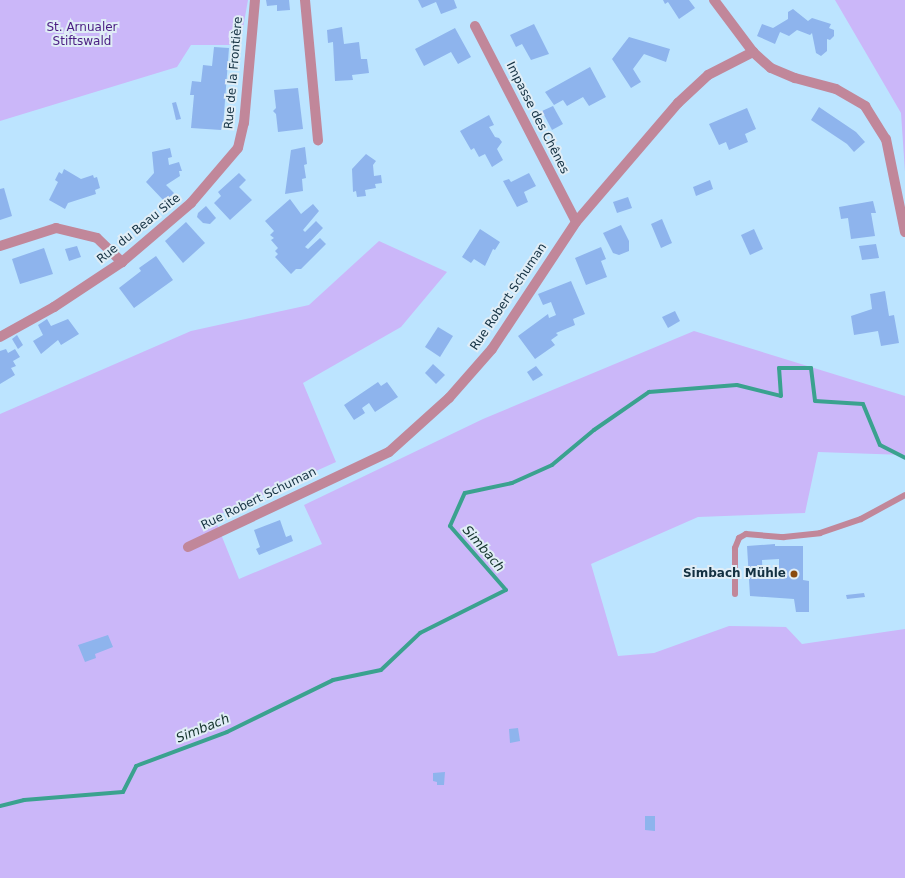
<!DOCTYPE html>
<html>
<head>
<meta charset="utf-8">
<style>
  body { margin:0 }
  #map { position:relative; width:905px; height:878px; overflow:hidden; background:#bce4ff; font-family:"DejaVu Sans",sans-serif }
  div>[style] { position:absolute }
  .green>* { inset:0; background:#cbb7f9 }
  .stream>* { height:4px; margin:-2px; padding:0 2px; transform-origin:2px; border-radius:2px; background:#3aa28f }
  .building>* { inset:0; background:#8eb4ed }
  .service>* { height:6px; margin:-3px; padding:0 3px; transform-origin:3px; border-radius:3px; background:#c1879a }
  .minor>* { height:10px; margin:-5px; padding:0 5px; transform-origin:5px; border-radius:5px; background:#c1879a }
  .dots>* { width:11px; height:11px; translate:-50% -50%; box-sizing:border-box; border:2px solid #e0edf6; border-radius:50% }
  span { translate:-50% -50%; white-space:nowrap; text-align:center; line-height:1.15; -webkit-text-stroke:4px #e0edf6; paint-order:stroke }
  .park-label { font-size:12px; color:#491c81 }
  .street-label { font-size:12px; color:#133041 }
  .poi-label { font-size:12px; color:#133041; font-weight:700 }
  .right { translate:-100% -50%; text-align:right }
  .water-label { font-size:13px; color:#15342d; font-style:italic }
</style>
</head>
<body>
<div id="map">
  <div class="green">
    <div style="clip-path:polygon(0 0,248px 0,240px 45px,191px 45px,177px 67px,0 121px)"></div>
    <div style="clip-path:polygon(835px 0,905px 0,905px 172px,901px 113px)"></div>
    <div style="clip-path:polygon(379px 241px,447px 272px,401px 327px,303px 383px,336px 462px,214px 517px,239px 579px,322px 544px,304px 505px,483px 419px,694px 331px,905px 396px,905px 455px,818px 452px,805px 513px,698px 517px,591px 564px,618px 656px,654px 653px,729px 626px,786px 627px,802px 644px,905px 629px,905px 878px,0 878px,0 414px,191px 331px,309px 305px)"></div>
  </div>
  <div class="stream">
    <div style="left:0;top:806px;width:25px;rotate:-14deg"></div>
    <div style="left:24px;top:800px;width:99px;rotate:-4.6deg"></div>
    <div style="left:123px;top:792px;width:29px;rotate:-63deg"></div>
    <div style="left:136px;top:766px;width:97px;rotate:-20.5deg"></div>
    <div style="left:227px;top:732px;width:118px;rotate:-26.1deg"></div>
    <div style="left:333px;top:680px;width:49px;rotate:-11.8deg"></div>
    <div style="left:381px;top:670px;width:54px;rotate:-43.5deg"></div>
    <div style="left:420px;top:633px;width:96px;rotate:-26.6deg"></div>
    <div style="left:506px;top:590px;width:85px;rotate:-131.2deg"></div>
    <div style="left:450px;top:526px;width:36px;rotate:-66deg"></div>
    <div style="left:465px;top:493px;width:48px;rotate:-12deg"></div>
    <div style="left:512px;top:483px;width:44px;rotate:-24.2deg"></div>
    <div style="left:552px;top:465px;width:55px;rotate:-39.8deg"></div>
    <div style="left:594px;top:430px;width:67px;rotate:-34.6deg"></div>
    <div style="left:649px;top:392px;width:88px;rotate:-4.5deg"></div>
    <div style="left:737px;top:385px;width:45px;rotate:14deg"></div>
    <div style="left:781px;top:396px;width:28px;rotate:-94deg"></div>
    <div style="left:779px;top:368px;width:32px"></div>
    <div style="left:811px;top:368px;width:33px;rotate:83deg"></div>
    <div style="left:815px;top:401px;width:48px;rotate:3.6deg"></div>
    <div style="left:863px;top:404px;width:44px;rotate:67.5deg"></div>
    <div style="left:880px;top:445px;width:28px;rotate:27deg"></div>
  </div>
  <div class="building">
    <div style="clip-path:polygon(266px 0,289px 0,290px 10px,277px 11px,277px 5px,267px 6px)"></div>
    <div style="clip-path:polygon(418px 0,454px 0,457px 8px,441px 14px,436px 2px,422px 8px)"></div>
    <div style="clip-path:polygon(663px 0,689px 0,695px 8px,679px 19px,668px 2px,665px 4px)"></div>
    <div style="clip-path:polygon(793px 9px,808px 21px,812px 18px,831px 24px,829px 28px,834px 30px,834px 36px,830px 40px,827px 39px,827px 51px,821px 56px,816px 53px,812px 33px,810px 35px,797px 30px,789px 36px,780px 32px,775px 44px,757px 36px,762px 24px,773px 28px,788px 19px,788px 12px)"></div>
    <div style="clip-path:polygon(534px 24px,549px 54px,531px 60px,522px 44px,516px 47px,510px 35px)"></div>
    <div style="clip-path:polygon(342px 27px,344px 44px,359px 42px,361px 59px,367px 59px,369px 73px,352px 75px,353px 80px,335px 81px,333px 42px,328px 43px,327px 30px)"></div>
    <div style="clip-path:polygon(455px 28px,471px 57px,458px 64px,451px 52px,424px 66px,415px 49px)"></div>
    <div style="clip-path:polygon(629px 37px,670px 49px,666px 62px,644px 54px,633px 69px,641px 82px,631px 88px,612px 59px)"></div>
    <div style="clip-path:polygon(214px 47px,229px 48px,223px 127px,221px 130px,191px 128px,194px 95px,190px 95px,192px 81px,201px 82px,203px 65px,212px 66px)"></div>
    <div style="clip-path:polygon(590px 67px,606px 97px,589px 106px,583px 97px,567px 106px,563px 100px,554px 105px,545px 92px)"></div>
    <div style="clip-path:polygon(298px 88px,303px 129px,278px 132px,276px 114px,273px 111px,276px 108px,274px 90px)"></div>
    <div style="clip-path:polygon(176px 102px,181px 119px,176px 120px,172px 103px)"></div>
    <div style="clip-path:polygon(553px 106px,563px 124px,552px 130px,542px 111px)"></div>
    <div style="clip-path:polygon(819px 107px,856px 132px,865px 142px,854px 152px,847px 144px,811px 120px)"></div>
    <div style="clip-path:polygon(747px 108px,756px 129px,745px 134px,748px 142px,729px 150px,726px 142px,719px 145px,709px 124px)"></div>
    <div style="clip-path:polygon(489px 115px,494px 125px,489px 127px,495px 137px,499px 138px,502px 142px,497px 149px,503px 160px,492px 167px,485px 154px,479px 157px,474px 148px,471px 150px,460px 131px)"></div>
    <div style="clip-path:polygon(305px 147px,307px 164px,304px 165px,306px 178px,302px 179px,303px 191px,285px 194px,291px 150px)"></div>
    <div style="clip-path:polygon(170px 148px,172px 157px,168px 158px,169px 165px,179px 162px,182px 171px,179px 171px,180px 176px,166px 185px,174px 193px,165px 202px,146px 182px,154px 173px,152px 152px)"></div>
    <div style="clip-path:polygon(366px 154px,376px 161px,373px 165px,374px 176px,381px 175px,382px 183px,375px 184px,376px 188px,365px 190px,366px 196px,357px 197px,356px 191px,353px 192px,352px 169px)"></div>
    <div style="clip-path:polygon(64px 169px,81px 179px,93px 175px,94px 178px,97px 177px,100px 188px,95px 190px,96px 194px,68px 203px,65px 209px,49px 200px,58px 182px,55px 180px,59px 172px,62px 174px)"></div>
    <div style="clip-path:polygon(239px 173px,246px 180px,239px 187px,252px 200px,230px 220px,214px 203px,221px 196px,218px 192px)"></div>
    <div style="clip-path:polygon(529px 173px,536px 186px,524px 192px,528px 202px,517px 207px,503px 181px,509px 179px,511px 182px)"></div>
    <div style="clip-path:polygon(710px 180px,713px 189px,696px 196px,693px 187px)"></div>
    <div style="clip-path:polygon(4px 188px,12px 216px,0 220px,0 189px)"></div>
    <div style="clip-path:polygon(628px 197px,632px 208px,617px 213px,613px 202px)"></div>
    <div style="clip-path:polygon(290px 199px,301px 214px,313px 204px,319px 211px,303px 230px,305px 232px,316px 221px,323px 228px,305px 247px,308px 249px,320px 238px,326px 244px,301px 269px,296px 269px,291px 274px,275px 257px,278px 254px,275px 251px,278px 248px,271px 240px,274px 238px,270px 235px,274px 231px,265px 221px)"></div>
    <div style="clip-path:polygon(873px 201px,876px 213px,871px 213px,875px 236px,851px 239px,848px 218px,841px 219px,839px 207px)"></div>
    <div style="clip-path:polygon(206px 206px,216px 218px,210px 224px,203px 223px,197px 217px,198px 213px)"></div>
    <div style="clip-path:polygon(662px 219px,672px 243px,661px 248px,651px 224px)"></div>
    <div style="clip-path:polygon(186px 222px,205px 243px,183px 263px,165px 241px)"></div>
    <div style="clip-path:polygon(621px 225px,629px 241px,629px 251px,619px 255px,613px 253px,603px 233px)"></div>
    <div style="clip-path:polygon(480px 229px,500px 242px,495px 250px,493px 249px,485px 266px,474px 259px,471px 263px,462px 257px)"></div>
    <div style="clip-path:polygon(754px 229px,763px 249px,750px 255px,741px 235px)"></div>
    <div style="clip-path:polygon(876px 244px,879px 258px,862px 260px,859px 246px)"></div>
    <div style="clip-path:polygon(77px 246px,81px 257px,69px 261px,65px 249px)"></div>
    <div style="clip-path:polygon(601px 247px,606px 259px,601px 261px,607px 277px,586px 285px,575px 258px)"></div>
    <div style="clip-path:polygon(44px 248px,53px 274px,20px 284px,12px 259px)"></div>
    <div style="clip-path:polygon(156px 256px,173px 280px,134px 308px,119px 288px,141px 271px,139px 268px)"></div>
    <div style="clip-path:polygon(571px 281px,585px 314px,573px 319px,575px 325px,556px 333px,558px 335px,551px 340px,555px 345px,535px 359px,518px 336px,548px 314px,549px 318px,556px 315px,551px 302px,543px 305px,538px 294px)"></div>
    <div style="clip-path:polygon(885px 291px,889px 316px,894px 315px,899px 343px,881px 346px,878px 331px,854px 335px,851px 316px,872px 309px,870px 294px)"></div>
    <div style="clip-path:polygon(675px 311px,680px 321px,668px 328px,662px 317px)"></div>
    <div style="clip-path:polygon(47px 319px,51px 326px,68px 319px,79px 334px,61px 345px,58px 340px,41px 354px,33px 341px,43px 335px,38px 325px)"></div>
    <div style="clip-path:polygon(438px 327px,453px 336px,440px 357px,425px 347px)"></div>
    <div style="clip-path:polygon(17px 335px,23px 345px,18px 349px,12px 339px)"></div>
    <div style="clip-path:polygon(6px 349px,8px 353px,15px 349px,20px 357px,13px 361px,16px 366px,11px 368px,15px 375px,0 384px,0 351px)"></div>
    <div style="clip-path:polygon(433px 364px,445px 375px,436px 384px,425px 373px)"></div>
    <div style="clip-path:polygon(536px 366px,543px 375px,533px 381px,527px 372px)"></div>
    <div style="clip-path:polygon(378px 382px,381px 386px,387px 382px,398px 397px,375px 412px,369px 403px,362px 408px,365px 413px,354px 420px,344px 405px)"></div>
    <div style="clip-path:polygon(280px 520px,286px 537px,291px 535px,293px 541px,259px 555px,256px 549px,260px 547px,254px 530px)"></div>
    <div style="clip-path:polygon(evenodd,775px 544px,775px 546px,803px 546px,803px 580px,809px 581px,809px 612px,796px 612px,794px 599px,750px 596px,747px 546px,775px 544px,779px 559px,779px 574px,774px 573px,774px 579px,763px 579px,762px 560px,779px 559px)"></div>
    <div style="clip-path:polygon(864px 593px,865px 597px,847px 599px,846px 595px)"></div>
    <div style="clip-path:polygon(108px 635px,113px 647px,95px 654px,96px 658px,85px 662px,78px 645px)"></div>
    <div style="clip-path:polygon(518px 728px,520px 741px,510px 743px,509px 729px)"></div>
    <div style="clip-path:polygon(445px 772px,444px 785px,437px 785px,437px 782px,433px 781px,433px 773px)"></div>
    <div style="clip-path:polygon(645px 816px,655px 816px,655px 831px,645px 830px)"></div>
  </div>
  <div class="service">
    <div style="left:735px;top:594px;width:46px;rotate:-90deg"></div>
    <div style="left:735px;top:548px;width:11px;rotate:-68deg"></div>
    <div style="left:739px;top:538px;width:8px;rotate:-30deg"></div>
    <div style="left:746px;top:534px;width:38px;rotate:5deg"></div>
    <div style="left:784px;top:537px;width:36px;rotate:-6deg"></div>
    <div style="left:820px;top:533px;width:43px;rotate:-18.9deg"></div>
    <div style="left:861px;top:519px;width:50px;rotate:-28.6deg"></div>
  </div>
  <div class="minor">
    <div style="left:305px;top:0;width:141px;rotate:84.7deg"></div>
    <div style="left:714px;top:0;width:65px;rotate:53.1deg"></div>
    <div style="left:753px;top:52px;width:24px;rotate:42deg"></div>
    <div style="left:771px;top:68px;width:26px;rotate:23deg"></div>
    <div style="left:795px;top:78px;width:42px;rotate:15deg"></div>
    <div style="left:836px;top:89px;width:34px;rotate:30deg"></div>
    <div style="left:865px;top:106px;width:39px;rotate:58deg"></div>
    <div style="left:886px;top:139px;width:95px;rotate:78.5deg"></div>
    <div style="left:475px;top:26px;width:220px;rotate:62.7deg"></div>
    <div style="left:0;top:246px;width:59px;rotate:-17.8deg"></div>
    <div style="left:56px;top:228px;width:42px;rotate:13.7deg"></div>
    <div style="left:97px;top:238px;width:35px;rotate:44deg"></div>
    <div style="left:0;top:337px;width:62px;rotate:-29.1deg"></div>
    <div style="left:54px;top:307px;width:82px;rotate:-33.5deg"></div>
    <div style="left:122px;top:262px;width:91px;rotate:-40.5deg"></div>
    <div style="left:191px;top:203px;width:72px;rotate:-49.5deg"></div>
    <div style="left:238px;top:148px;width:26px;rotate:-77deg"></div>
    <div style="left:244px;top:123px;width:123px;rotate:-84.9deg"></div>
    <div style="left:188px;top:547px;width:222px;rotate:-25.3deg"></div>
    <div style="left:389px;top:452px;width:81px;rotate:-42deg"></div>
    <div style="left:449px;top:398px;width:65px;rotate:-48.7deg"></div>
    <div style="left:492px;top:349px;width:152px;rotate:-56.5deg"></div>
    <div style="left:576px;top:222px;width:157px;rotate:-49.4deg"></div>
    <div style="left:678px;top:103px;width:41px;rotate:-43deg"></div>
    <div style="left:708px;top:75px;width:51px;rotate:-27.1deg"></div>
  </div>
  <div class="dots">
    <div style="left:794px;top:574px;background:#8a4c10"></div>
  </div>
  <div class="park-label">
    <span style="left:82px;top:35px">St. Arnualer<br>Stiftswald</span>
  </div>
  <div class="street-label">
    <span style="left:234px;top:73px;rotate:-85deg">Rue de la Frontière</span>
    <span style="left:537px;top:118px;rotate:63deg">Impasse des Chênes</span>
    <span style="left:139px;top:229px;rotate:-39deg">Rue du Beau Site</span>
    <span style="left:509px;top:297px;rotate:-56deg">Rue Robert Schuman</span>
    <span style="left:259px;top:499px;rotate:-26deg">Rue Robert Schuman</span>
  </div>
  <div class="poi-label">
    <span class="right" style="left:786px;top:574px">Simbach Mühle</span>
  </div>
  <div class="water-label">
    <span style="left:483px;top:549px;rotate:49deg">Simbach</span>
    <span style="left:203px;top:729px;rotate:-22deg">Simbach</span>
  </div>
</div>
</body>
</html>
